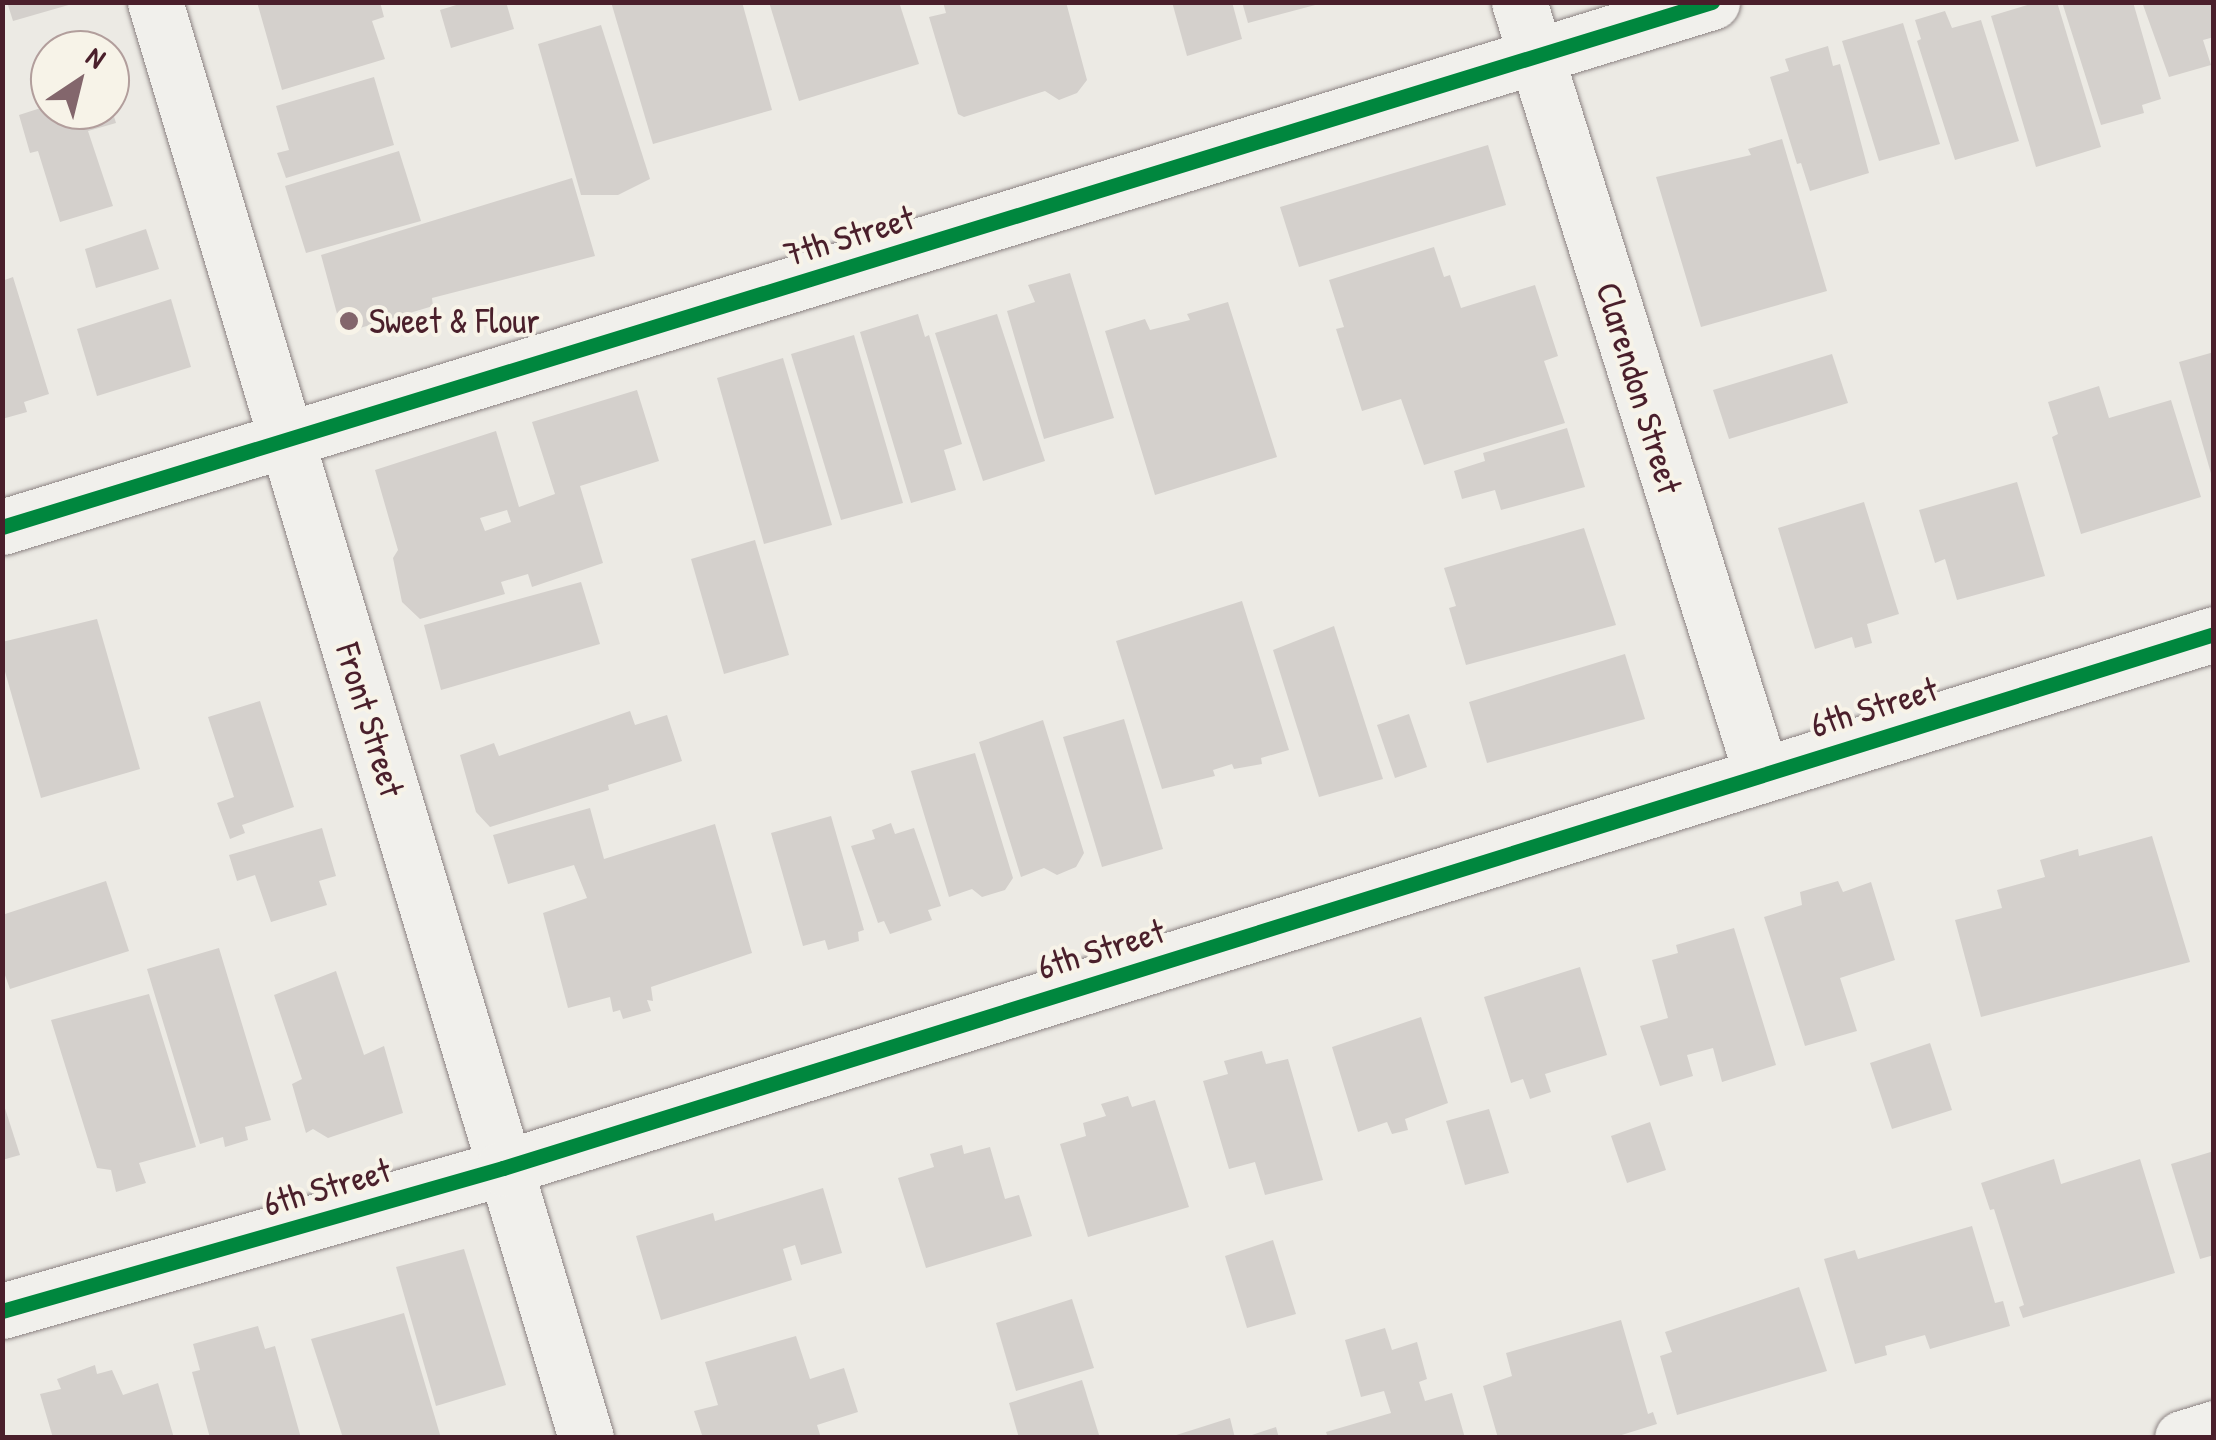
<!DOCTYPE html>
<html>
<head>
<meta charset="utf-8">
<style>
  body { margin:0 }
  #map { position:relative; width:2216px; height:1440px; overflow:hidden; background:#eceae4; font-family:"Patrick Hand",sans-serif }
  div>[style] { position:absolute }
  .building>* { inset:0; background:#d4d0cc }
  .roads { filter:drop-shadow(0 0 2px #8b8282) drop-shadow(0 0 2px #8b8282) }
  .minor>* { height:55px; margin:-27.5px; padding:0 27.5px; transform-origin:27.5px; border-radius:27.5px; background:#f1f0ec }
  .cycleway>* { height:15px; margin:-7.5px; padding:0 7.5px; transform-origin:7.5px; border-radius:7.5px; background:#00873e }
  .dots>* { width:28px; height:28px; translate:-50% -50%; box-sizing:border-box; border:5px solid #f7f3e8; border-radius:50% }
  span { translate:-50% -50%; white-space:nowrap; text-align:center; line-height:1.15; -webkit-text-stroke:8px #f7f3e8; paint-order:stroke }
  .street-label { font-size:35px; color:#4a1f2b }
  .poi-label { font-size:35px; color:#4a1f2b }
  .left { translate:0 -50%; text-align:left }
  .frame { position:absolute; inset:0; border:5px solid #4a1f2b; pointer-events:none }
  .north { position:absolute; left:30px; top:30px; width:100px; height:100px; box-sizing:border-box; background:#f7f3e8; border:2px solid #b29e9c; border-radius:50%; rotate:35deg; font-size:28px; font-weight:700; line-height:40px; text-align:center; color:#4a1f2b }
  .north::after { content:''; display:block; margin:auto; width:35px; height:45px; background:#83666c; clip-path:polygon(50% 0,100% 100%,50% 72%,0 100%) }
</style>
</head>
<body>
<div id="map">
  <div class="building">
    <div style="clip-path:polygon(7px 2px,72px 2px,72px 4px,13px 21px)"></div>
    <div style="clip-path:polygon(257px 2px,380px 2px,384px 17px,372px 21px,385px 59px,282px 90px)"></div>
    <div style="clip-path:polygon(466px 2px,506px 2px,514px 29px,451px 48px,440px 10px)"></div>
    <div style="clip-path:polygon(611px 2px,742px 2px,772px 110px,653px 144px)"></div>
    <div style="clip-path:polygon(769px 2px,899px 2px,919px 64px,799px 101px)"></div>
    <div style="clip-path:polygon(943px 2px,1066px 2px,1087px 80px,1077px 93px,1059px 100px,1045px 91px,964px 117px,958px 114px,929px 17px,946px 13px)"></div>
    <div style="clip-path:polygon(1172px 2px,1232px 2px,1242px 39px,1187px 56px)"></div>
    <div style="clip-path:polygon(1242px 2px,1319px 2px,1319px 4px,1248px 23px)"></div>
    <div style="clip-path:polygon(2037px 2px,2057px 2px,2101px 147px,2036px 167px,1991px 16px)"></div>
    <div style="clip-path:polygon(2062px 2px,2133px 2px,2161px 99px,2142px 105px,2144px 113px,2101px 125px)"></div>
    <div style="clip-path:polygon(2142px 2px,2212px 2px,2214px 37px,2203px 40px,2211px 65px,2169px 77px)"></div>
    <div style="clip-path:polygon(1945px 11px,1952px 28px,1981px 20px,2019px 141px,1955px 160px,1917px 41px,1921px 39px,1915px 20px)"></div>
    <div style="clip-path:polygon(1903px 23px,1940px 144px,1879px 161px,1842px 41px)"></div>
    <div style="clip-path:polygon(601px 25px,650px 179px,618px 195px,581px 195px,538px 44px)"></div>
    <div style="clip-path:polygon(1828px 46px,1833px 66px,1840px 64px,1869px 173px,1810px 191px,1801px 163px,1797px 164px,1770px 77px,1789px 71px,1785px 59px)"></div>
    <div style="clip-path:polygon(374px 77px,394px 145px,286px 178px,277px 153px,289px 150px,276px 106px)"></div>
    <div style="clip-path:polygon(50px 105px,50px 110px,112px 110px,116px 123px,88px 131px,113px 206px,60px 222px,38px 151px,30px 153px,19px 115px)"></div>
    <div style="clip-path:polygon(1782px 139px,1827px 291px,1701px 327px,1656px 177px,1751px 155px,1748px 149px)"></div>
    <div style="clip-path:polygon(1488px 145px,1506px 205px,1299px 267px,1280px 207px)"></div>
    <div style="clip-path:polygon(399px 151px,421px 221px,306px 253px,285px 186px)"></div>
    <div style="clip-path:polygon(572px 178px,595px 256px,432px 298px,433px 306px,360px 328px,349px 318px,339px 321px,321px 255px)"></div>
    <div style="clip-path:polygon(146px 229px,159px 269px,96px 288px,85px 249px)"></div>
    <div style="clip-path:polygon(1434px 247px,1444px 277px,1450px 275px,1461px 308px,1535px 285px,1558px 356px,1544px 361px,1565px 423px,1424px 465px,1401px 399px,1362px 411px,1336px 329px,1344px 327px,1329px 280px)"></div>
    <div style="clip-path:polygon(1070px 273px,1114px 418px,1044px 439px,1007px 311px,1035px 302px,1028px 285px)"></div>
    <div style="clip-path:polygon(13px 277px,49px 394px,24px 402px,27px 412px,2px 419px,2px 281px)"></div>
    <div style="clip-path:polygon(171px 299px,191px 367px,97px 396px,77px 329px)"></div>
    <div style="clip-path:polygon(1228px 302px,1277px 457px,1155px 495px,1105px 331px,1145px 319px,1150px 330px,1190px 320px,1187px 314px)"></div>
    <div style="clip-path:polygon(918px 314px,925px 337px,929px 335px,962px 444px,944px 450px,956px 490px,911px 503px,860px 332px)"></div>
    <div style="clip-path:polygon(997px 314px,1045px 461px,983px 481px,935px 333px)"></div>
    <div style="clip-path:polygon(854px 335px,903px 503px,841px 520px,791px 354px)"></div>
    <div style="clip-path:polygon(2214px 352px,2214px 477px,2212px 477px,2179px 362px)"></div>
    <div style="clip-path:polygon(1832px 354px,1848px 403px,1729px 439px,1713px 390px)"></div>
    <div style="clip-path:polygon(783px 358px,832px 525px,764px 544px,717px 378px)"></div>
    <div style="clip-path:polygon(2099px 386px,2109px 418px,2171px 400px,2201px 497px,2081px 534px,2052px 437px,2058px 434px,2048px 402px)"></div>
    <div style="clip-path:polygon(evenodd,637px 390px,659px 461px,580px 486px,603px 563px,532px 587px,528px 574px,501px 582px,505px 594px,420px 619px,402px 602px,393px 558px,398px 550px,375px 470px,496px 431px,519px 507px,555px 494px,532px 422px,637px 390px,507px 510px,511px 522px,485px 531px,480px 518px,507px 510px)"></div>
    <div style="clip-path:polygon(1567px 428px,1585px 487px,1501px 510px,1495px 490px,1462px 499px,1454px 471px,1485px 461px,1483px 453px)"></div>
    <div style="clip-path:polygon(2017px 482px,2045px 576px,1957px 600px,1945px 559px,1935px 563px,1919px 510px)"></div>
    <div style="clip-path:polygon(1864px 502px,1899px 614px,1867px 624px,1872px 643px,1855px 648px,1852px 637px,1815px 649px,1778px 528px)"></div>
    <div style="clip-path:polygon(1584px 528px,1616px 625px,1466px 665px,1449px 608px,1456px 606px,1444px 568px)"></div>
    <div style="clip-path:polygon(755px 540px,789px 655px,724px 674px,691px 559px)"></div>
    <div style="clip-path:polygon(581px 582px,600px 644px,441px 690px,424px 625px)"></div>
    <div style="clip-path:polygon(1242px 601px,1289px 750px,1261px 758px,1262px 764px,1234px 769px,1232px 764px,1213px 770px,1215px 776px,1162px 789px,1116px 641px)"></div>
    <div style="clip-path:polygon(97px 619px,140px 769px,41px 798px,2px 661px,2px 642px)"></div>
    <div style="clip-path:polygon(1334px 626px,1383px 779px,1319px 797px,1273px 650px)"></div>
    <div style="clip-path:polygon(1625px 654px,1645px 719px,1487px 763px,1469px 702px)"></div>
    <div style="clip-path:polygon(260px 701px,294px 807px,242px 825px,245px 833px,230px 839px,217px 803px,234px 797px,208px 717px)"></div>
    <div style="clip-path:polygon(630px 711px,635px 725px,667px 715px,682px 761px,608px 785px,609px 790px,490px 827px,476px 812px,460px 755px,494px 743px,499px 756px)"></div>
    <div style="clip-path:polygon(1409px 714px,1427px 767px,1395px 778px,1377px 725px)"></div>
    <div style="clip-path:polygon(1124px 719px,1163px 849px,1102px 867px,1063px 737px)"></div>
    <div style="clip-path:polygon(1043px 720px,1084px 853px,1076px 867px,1057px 875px,1044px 868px,1021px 877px,979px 742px)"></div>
    <div style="clip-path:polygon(975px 753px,1013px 878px,1005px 890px,982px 897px,972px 889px,949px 897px,911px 771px)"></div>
    <div style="clip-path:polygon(590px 808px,604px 859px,715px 824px,752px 953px,651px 987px,653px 1001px,647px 1000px,651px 1011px,623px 1019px,620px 1010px,613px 1012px,610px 997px,568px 1008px,543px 913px,587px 898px,574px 865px,508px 884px,493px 835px)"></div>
    <div style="clip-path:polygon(831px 816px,864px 930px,858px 932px,859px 941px,828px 950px,825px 940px,803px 946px,771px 833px)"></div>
    <div style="clip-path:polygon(891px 823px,895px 834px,914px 828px,941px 906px,928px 910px,932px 920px,890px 934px,884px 921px,878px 923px,851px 846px,875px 839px,872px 830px)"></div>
    <div style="clip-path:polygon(322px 828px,336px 876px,319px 881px,327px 905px,271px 922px,255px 875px,237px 881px,229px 855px)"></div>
    <div style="clip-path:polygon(2152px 836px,2190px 962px,1981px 1017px,1955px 920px,2002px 908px,1997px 890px,2045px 877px,2040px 860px,2078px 849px,2079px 856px)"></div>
    <div style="clip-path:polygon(106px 881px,129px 951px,10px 989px,2px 967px,2px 915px)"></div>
    <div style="clip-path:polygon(1838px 881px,1843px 892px,1871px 882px,1895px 960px,1840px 978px,1857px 1031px,1805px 1046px,1764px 917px,1802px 905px,1800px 892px)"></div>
    <div style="clip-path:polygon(1734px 928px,1776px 1065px,1722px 1082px,1713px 1048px,1687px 1055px,1693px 1076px,1660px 1086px,1640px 1026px,1668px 1018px,1652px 960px,1678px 953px,1676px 945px)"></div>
    <div style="clip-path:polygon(219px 948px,271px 1120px,245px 1127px,248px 1140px,225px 1147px,223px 1137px,200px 1144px,147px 969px)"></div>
    <div style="clip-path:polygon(1580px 967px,1607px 1055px,1545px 1074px,1551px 1092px,1530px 1099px,1523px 1079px,1511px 1083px,1484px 997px)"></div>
    <div style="clip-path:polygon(336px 971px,364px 1055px,384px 1046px,403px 1113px,328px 1138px,313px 1129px,306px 1133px,292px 1084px,302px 1079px,274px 995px)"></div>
    <div style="clip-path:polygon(149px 994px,196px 1147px,139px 1163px,146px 1183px,116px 1192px,111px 1170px,97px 1168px,51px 1020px)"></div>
    <div style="clip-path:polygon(1421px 1017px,1448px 1103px,1405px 1119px,1408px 1130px,1392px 1134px,1387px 1122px,1358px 1132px,1332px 1047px)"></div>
    <div style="clip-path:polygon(1930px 1043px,1952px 1110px,1892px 1129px,1870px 1063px)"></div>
    <div style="clip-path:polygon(1262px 1051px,1266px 1064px,1288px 1059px,1323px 1180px,1265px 1195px,1255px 1162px,1229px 1169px,1203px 1081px,1228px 1074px,1224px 1061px)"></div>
    <div style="clip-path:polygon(1128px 1096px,1132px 1107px,1155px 1100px,1189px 1207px,1088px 1237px,1060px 1144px,1086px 1136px,1083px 1123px,1106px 1116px,1101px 1104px)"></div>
    <div style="clip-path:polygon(2px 1099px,20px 1155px,2px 1160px)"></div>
    <div style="clip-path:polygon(1489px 1109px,1509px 1173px,1465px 1185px,1446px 1121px)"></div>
    <div style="clip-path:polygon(1650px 1122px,1666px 1170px,1627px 1183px,1611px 1136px)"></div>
    <div style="clip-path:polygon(962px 1145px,964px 1154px,990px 1147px,1005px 1199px,1019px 1195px,1032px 1236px,926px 1268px,898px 1178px,934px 1167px,930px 1154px)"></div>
    <div style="clip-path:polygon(2214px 1151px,2214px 1255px,2200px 1259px,2171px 1164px)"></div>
    <div style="clip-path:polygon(2054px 1159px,2061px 1184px,2140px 1159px,2175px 1273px,2023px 1318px,2019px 1307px,2024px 1305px,1994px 1209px,1990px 1210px,1981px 1183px)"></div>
    <div style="clip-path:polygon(823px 1188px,842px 1253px,801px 1265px,795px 1245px,783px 1249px,792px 1280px,661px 1320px,636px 1236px,713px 1213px,715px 1221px)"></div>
    <div style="clip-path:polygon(1972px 1226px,1995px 1303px,2003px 1301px,2010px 1326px,1930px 1349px,1925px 1335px,1885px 1346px,1887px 1355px,1855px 1364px,1824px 1259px,1855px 1250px,1858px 1259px)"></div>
    <div style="clip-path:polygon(1273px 1240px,1296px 1314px,1247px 1328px,1225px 1256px)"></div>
    <div style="clip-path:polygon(464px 1249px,506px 1385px,436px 1406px,396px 1267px)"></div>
    <div style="clip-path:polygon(1799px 1287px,1827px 1371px,1677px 1415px,1660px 1356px,1672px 1352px,1665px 1332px)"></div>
    <div style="clip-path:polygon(1072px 1299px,1094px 1368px,1016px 1391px,996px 1323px)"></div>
    <div style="clip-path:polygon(404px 1313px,441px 1438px,343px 1438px,311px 1339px)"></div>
    <div style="clip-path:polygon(1621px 1320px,1648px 1414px,1653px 1412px,1657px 1424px,1612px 1438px,1498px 1438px,1483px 1386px,1512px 1376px,1506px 1353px)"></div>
    <div style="clip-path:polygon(258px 1326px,265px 1349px,275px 1346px,301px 1438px,210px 1438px,192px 1372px,200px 1370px,193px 1344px)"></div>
    <div style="clip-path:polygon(1385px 1328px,1392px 1350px,1417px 1342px,1427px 1379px,1419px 1382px,1425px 1401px,1452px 1393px,1465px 1438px,1328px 1438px,1326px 1432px,1391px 1413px,1384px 1391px,1361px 1397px,1345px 1340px)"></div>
    <div style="clip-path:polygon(796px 1336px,810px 1379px,844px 1368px,858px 1412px,817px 1425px,821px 1438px,703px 1438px,694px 1411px,718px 1405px,705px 1362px)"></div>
    <div style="clip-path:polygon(95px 1365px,97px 1374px,112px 1370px,123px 1395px,158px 1383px,174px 1438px,53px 1438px,40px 1394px,61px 1389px,57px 1379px)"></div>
    <div style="clip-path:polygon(1082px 1380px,1100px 1438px,1019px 1438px,1009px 1403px)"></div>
    <div style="clip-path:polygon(1230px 1418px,1235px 1438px,1170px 1438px,1170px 1437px)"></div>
    <div style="clip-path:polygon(1276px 1427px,1279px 1438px,1246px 1438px,1246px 1437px)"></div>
  </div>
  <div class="roads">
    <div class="minor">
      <div style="left:155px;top:2px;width:1499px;rotate:73.29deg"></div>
      <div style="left:1519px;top:2px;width:808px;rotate:72.57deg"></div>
      <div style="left:2px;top:527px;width:1789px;rotate:-17.07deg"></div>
      <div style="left:2px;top:1311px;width:521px;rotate:-15.93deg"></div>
      <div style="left:503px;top:1168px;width:1792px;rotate:-17.33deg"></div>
      <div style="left:2182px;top:1438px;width:34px;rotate:-17deg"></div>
    </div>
  </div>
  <div class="cycleway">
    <div style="left:2px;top:527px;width:1789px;rotate:-17.07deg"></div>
    <div style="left:2px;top:1311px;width:521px;rotate:-15.93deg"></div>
    <div style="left:503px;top:1168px;width:1792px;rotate:-17.33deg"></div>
  </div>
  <div class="dots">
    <div style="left:349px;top:321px;background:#83666c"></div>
  </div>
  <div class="street-label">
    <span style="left:849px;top:236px;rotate:-17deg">7th Street</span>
    <span style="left:1639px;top:388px;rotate:73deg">Clarendon Street</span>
    <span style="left:1874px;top:707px;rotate:-17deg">6th Street</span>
    <span style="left:370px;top:720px;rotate:73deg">Front Street</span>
    <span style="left:1101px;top:949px;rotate:-17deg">6th Street</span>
    <span style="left:327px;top:1187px;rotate:-16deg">6th Street</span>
  </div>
  <div class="poi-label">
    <span class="left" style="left:369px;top:321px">Sweet &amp; Flour</span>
  </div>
  <div class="frame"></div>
  <div class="north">N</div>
</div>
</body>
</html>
